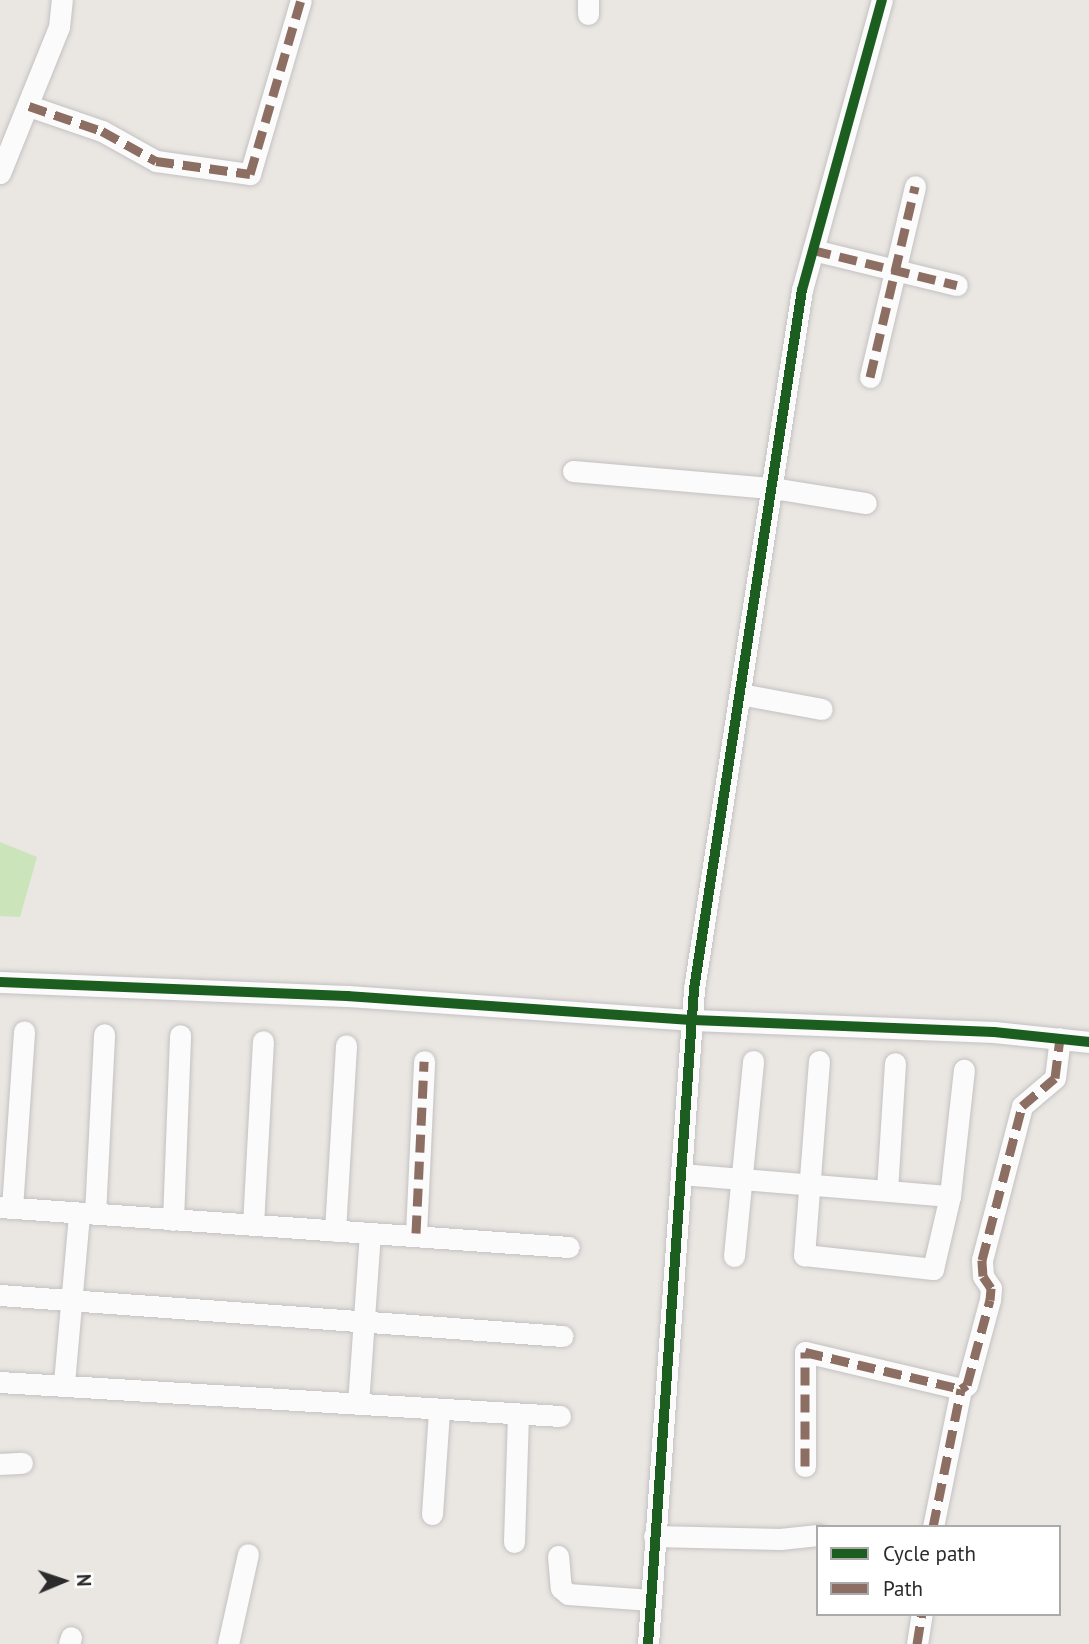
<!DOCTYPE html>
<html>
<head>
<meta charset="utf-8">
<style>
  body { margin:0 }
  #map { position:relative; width:1089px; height:1644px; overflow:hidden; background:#eae6e2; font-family:"PT Sans",sans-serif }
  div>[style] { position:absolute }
  .green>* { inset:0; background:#cbe4ba }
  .roads { filter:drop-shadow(0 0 2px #c3c2c2) drop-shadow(0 0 2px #c3c2c2) }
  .street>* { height:21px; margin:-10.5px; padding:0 10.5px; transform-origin:10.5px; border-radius:10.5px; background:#fcfbfb }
  .quiet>* { height:9px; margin-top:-4.5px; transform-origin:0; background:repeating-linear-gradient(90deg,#8d6e63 0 18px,transparent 0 27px) }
  .cycleway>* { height:10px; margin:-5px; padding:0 5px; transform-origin:5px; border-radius:5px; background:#1b5e20 }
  span { translate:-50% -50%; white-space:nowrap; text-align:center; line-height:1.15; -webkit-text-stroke:5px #fff; paint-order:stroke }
  .legend { position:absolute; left:816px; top:1525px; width:245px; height:91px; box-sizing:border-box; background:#fff; border:2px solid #aaa; margin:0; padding:9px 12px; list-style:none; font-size:21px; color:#2b2b2b }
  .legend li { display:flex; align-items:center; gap:14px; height:35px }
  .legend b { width:35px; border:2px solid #aaa }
  .north { position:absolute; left:28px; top:1546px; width:70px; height:70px; -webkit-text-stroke:5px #fff; paint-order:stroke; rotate:88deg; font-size:19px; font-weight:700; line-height:28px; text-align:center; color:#2b2b2b }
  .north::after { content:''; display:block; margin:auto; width:24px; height:32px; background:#2b2b2b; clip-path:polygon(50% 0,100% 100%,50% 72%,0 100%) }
</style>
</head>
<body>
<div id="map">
  <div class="green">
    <div style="clip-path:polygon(0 842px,37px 857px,20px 917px,0 916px)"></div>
  </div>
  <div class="roads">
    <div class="street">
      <div style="left:588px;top:0;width:14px;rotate:90deg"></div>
      <div style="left:29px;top:106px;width:77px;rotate:18.9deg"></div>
      <div style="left:102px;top:131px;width:62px;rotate:29.1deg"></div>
      <div style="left:156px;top:161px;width:95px;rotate:7.9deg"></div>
      <div style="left:250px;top:174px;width:181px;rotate:-73.7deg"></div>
      <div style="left:0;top:173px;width:157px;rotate:-68deg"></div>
      <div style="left:59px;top:27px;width:27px;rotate:-84deg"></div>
      <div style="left:813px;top:250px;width:148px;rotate:13.7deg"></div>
      <div style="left:870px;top:377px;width:196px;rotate:-76.7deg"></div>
      <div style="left:573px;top:471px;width:201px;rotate:4.9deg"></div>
      <div style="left:773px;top:488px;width:94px;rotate:9.2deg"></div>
      <div style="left:740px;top:694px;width:83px;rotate:10.4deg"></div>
      <div style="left:0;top:982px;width:348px;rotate:2.3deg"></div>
      <div style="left:348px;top:996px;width:346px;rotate:4deg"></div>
      <div style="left:693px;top:1020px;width:301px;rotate:2.3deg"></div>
      <div style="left:994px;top:1032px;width:96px;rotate:6deg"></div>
      <div style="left:819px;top:1061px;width:195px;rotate:94.4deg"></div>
      <div style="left:804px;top:1255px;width:130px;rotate:6.2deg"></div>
      <div style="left:933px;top:1269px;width:75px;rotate:-76.9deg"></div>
      <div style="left:681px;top:1174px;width:270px;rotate:4.7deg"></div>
      <div style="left:950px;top:1196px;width:127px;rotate:-83.7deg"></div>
      <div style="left:887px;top:1190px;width:127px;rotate:-86.4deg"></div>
      <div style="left:0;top:1207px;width:570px;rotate:4.02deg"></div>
      <div style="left:12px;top:1208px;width:177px;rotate:-86.1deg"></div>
      <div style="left:95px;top:1214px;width:180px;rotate:-87.1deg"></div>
      <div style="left:173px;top:1220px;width:185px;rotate:-87.8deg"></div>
      <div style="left:253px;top:1225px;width:184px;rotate:-86.9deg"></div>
      <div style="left:335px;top:1231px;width:186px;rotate:-86.6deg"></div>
      <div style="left:416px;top:1233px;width:172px;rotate:-87.3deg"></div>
      <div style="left:734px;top:1256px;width:196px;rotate:-84.4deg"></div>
      <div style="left:0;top:1295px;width:564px;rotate:4.17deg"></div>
      <div style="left:0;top:1382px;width:561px;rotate:3.47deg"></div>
      <div style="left:64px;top:1383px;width:170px;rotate:-84.9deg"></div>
      <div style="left:358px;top:1404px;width:171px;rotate:-86deg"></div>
      <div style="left:0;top:1464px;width:22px;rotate:-3deg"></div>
      <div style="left:805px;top:1466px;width:114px;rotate:-90deg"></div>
      <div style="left:805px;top:1352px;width:160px;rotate:13.3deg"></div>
      <div style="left:961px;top:1389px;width:7px;rotate:-34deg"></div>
      <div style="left:967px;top:1385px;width:88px;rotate:-74.9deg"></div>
      <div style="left:990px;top:1300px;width:12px;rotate:-85deg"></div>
      <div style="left:991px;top:1288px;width:14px;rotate:-124deg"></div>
      <div style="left:983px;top:1276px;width:16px;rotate:-94deg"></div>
      <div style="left:982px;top:1260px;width:159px;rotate:-75.4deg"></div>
      <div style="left:1022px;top:1106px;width:43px;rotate:-40.3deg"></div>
      <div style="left:1055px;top:1078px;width:40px;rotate:-82.9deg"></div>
      <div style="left:432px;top:1514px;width:104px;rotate:-86.1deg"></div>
      <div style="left:933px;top:1527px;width:141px;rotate:-78.5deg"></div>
      <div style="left:654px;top:1536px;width:126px;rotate:1.4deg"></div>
      <div style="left:780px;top:1539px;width:38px;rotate:-6deg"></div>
      <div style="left:514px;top:1542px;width:127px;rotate:-88.2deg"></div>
      <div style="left:558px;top:1556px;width:32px;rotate:85deg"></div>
      <div style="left:561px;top:1588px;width:9px;rotate:41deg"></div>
      <div style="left:568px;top:1594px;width:83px;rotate:4.1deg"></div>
      <div style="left:69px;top:1644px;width:7px;rotate:-74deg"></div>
      <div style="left:228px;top:1644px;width:92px;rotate:-77.5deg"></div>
      <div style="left:648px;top:1644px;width:657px;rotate:-85.98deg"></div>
      <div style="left:694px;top:989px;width:707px;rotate:-81.22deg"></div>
      <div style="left:802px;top:290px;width:301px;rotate:-74.6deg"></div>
      <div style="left:917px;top:1644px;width:30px;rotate:-81deg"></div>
    </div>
  </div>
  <div class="quiet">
    <div style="left:29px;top:106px;width:77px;rotate:18.9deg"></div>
    <div style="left:102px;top:131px;width:62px;rotate:29.1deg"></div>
    <div style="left:156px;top:161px;width:95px;rotate:7.9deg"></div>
    <div style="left:250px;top:174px;width:181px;rotate:-73.7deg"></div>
    <div style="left:813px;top:250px;width:148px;rotate:13.7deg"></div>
    <div style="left:870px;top:377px;width:196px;rotate:-76.7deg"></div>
    <div style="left:416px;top:1233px;width:172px;rotate:-87.3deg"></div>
    <div style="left:805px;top:1466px;width:114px;rotate:-90deg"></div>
    <div style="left:805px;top:1352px;width:160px;rotate:13.3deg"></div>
    <div style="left:961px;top:1389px;width:7px;rotate:-34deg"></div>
    <div style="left:967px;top:1385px;width:88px;rotate:-74.9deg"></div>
    <div style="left:990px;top:1300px;width:12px;rotate:-85deg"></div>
    <div style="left:991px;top:1288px;width:14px;rotate:-124deg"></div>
    <div style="left:983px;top:1276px;width:16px;rotate:-94deg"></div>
    <div style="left:982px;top:1260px;width:159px;rotate:-75.4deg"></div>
    <div style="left:1022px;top:1106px;width:43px;rotate:-40.3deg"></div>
    <div style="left:1055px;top:1078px;width:40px;rotate:-82.9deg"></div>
    <div style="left:933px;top:1527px;width:141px;rotate:-78.5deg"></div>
    <div style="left:917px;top:1644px;width:30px;rotate:-81deg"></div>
  </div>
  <div class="cycleway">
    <div style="left:0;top:982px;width:348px;rotate:2.3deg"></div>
    <div style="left:348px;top:996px;width:346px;rotate:4deg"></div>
    <div style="left:693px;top:1020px;width:301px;rotate:2.3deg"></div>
    <div style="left:994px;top:1032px;width:96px;rotate:6deg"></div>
    <div style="left:648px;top:1644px;width:657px;rotate:-85.98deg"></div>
    <div style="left:694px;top:989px;width:707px;rotate:-81.22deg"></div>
    <div style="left:802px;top:290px;width:301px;rotate:-74.6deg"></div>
  </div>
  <ul class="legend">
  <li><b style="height:9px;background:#1b5e20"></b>Cycle path</li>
  <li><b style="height:9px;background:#8d6e63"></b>Path</li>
  </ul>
  <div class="north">N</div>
</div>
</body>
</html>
